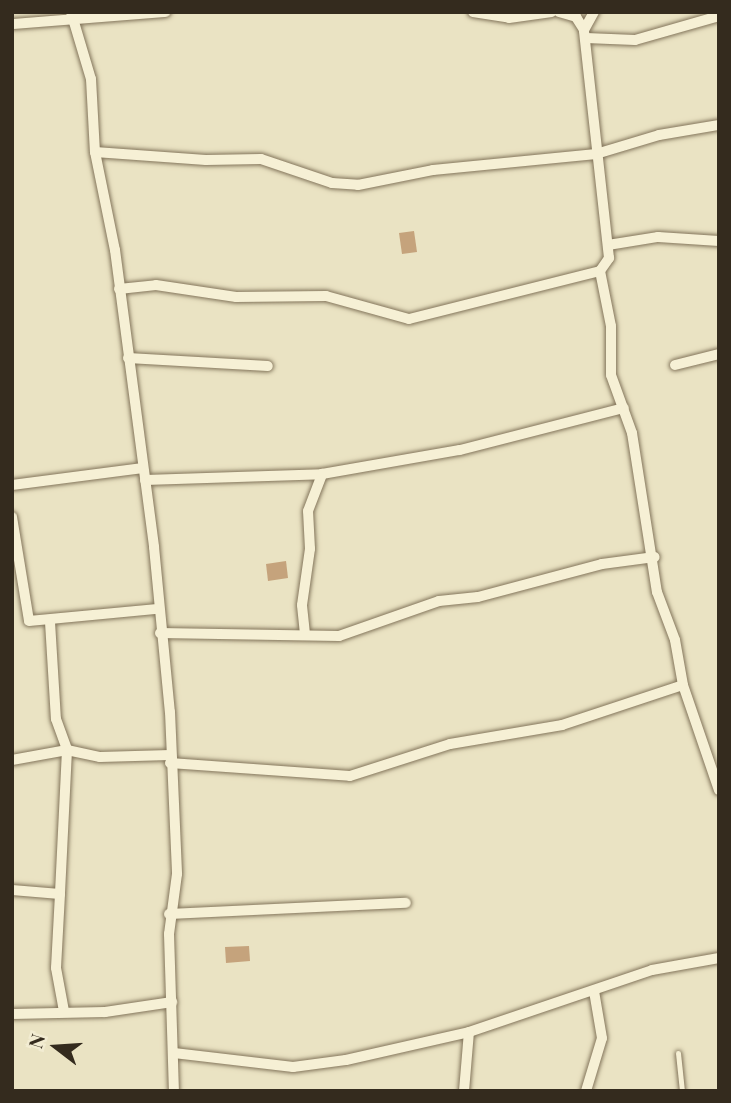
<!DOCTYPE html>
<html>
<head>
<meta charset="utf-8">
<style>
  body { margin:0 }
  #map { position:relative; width:731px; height:1103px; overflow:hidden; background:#eae3c3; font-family:"Playfair Display",serif }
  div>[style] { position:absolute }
  .building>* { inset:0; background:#c5a37c }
  .roads { filter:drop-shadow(0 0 2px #83755b) drop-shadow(0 0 2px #83755b) }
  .service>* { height:5px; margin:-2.5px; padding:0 2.5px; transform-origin:2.5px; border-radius:2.5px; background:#f6f0d5 }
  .minor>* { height:10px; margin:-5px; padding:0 5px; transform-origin:5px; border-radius:5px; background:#f6f0d5 }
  span { translate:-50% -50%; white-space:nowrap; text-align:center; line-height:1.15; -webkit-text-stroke:6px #f2ecd2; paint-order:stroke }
  .frame { position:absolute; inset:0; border:14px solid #342b1e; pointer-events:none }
  .north { position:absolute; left:21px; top:1012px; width:70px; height:70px; -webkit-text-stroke:5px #f2ecd2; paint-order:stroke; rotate:287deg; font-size:19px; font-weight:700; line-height:28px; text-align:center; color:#342b1e }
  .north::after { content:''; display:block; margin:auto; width:24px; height:32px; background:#342b1e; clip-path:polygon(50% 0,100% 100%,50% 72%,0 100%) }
</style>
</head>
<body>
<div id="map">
  <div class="building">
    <div style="clip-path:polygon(414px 231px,417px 252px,402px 254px,399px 233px)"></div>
    <div style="clip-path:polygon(286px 561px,288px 578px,268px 581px,266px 564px)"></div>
    <div style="clip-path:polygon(249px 946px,250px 961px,226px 963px,225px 947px)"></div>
  </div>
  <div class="roads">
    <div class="service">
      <div style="left:678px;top:1053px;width:38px;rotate:84deg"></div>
    </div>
    <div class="minor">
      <div style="left:71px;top:12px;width:70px;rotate:73.4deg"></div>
      <div style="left:91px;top:79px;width:73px;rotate:86.9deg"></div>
      <div style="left:95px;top:152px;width:100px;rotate:78.5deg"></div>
      <div style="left:115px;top:250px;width:300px;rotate:82.5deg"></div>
      <div style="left:154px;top:547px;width:166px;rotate:84.5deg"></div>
      <div style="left:170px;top:712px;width:162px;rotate:87.5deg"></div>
      <div style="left:177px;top:874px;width:61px;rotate:97.6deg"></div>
      <div style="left:169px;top:934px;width:157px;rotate:88.2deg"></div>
      <div style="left:473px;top:12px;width:36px;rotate:9deg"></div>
      <div style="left:509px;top:18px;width:43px;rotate:-7.9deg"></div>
      <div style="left:559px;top:12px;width:18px;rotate:16deg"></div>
      <div style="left:576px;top:17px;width:15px;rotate:58deg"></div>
      <div style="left:12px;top:24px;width:154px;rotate:-4.5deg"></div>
      <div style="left:586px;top:38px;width:49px;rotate:2.3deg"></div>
      <div style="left:635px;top:40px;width:87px;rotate:-15.9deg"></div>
      <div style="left:95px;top:152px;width:111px;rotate:4.1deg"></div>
      <div style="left:206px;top:160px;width:55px;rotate:-1deg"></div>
      <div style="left:261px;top:159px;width:75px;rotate:18.7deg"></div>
      <div style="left:332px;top:183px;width:26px;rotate:4deg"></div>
      <div style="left:358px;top:185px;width:76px;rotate:-11.3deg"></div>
      <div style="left:433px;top:170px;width:164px;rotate:-5.6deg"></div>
      <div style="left:596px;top:154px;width:66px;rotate:-16.8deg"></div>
      <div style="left:659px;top:135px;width:61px;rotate:-9.5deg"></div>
      <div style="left:608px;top:245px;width:51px;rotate:-9.1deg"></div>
      <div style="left:658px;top:237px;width:61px;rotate:3.8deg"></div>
      <div style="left:600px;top:271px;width:56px;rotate:78.7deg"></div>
      <div style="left:611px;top:326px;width:49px;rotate:90deg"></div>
      <div style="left:611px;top:375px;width:62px;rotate:70.1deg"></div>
      <div style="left:632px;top:433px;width:161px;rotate:81.1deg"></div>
      <div style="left:657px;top:592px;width:51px;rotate:69.4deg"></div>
      <div style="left:675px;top:640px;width:46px;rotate:79.9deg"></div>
      <div style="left:119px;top:289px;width:37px;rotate:-6deg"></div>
      <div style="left:156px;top:285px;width:81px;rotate:8.5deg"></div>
      <div style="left:236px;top:297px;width:90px;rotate:-0.6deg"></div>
      <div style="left:326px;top:296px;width:86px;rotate:15.5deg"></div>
      <div style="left:409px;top:319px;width:197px;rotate:-14.1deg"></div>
      <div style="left:600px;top:271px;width:16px;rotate:-55deg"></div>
      <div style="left:609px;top:258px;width:229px;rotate:-96.3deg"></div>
      <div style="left:584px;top:30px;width:21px;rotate:-61deg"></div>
      <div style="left:128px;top:358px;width:140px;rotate:3.3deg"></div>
      <div style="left:675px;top:365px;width:45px;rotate:-14deg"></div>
      <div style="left:145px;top:480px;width:177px;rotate:-1.9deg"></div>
      <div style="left:322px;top:474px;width:140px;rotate:-9.9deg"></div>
      <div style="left:460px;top:450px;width:169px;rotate:-14.4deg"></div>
      <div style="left:12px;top:485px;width:132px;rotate:-7.4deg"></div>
      <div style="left:12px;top:517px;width:105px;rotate:80.7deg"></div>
      <div style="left:29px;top:621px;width:129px;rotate:-5.4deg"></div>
      <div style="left:50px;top:622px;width:97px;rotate:86.5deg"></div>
      <div style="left:56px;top:719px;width:33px;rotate:70deg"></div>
      <div style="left:67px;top:750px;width:144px;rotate:92.8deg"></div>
      <div style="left:160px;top:633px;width:179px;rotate:1deg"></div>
      <div style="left:339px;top:636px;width:106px;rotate:-19.3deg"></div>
      <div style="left:439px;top:601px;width:39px;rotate:-6deg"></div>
      <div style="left:478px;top:597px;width:128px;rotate:-14.9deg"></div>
      <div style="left:602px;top:564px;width:53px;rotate:-7.5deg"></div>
      <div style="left:305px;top:634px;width:29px;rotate:-96deg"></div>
      <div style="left:302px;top:605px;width:57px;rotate:-81.9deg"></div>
      <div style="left:310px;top:549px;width:38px;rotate:-93deg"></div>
      <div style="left:308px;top:511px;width:40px;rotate:-69deg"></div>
      <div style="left:12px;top:760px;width:56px;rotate:-10.3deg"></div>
      <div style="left:67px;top:750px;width:34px;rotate:12deg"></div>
      <div style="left:100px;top:757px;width:70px;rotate:-1.6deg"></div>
      <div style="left:170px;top:763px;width:180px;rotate:4.1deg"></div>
      <div style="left:350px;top:776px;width:105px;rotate:-17.7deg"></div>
      <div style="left:450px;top:744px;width:114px;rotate:-9.6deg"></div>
      <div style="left:562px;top:725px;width:127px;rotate:-18.3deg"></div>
      <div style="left:683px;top:685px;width:111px;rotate:71.1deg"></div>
      <div style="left:12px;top:890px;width:48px;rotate:4.8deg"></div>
      <div style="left:60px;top:894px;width:74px;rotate:93.1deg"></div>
      <div style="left:56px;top:968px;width:44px;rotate:79.5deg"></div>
      <div style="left:169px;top:914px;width:237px;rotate:-2.7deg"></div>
      <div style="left:12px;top:1014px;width:93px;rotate:-1.2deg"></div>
      <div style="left:105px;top:1012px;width:68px;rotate:-8.5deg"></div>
      <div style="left:174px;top:1053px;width:120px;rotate:6.7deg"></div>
      <div style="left:293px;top:1067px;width:53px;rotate:-7.5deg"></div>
      <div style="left:346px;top:1060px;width:126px;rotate:-12.8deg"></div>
      <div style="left:469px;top:1032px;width:193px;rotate:-18.7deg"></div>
      <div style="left:652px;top:970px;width:68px;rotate:-10.2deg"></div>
      <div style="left:464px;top:1091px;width:59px;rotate:-85.2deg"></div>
      <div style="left:586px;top:1091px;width:55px;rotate:-73.2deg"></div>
      <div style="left:602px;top:1038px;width:48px;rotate:-99.7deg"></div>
    </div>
  </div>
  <div class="frame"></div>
  <div class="north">N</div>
</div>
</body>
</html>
